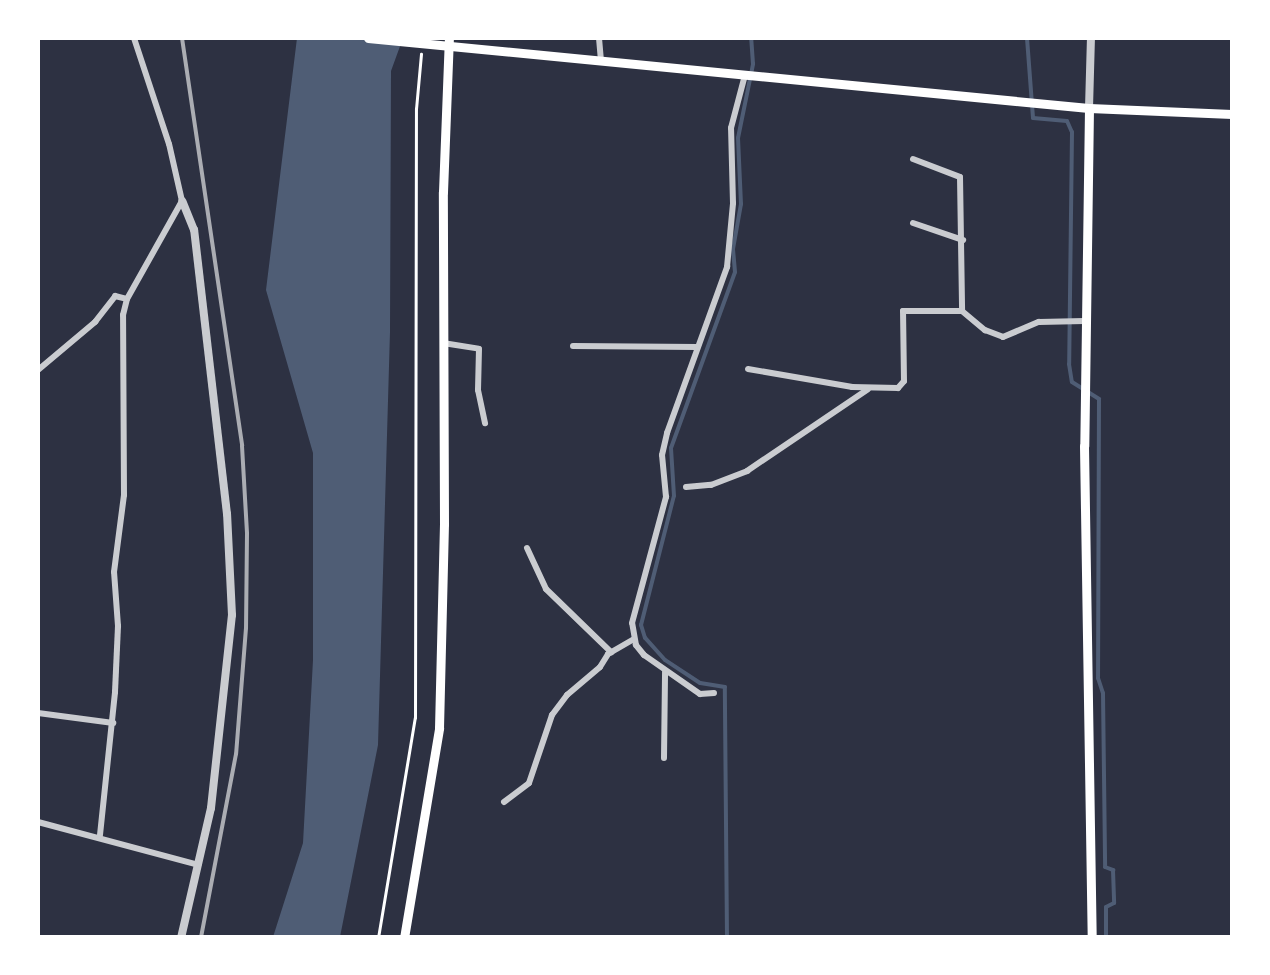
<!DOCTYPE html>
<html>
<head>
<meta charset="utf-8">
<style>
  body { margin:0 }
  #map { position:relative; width:1270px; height:975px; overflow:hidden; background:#2d3142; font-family:"Noto Sans",sans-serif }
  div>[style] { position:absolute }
  .water>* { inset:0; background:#4f5d75 }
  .stream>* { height:4px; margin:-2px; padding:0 2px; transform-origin:2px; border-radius:2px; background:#4f5d75 }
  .path>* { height:2.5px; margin:-1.25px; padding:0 1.25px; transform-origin:1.25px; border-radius:1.25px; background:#fff }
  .minor>* { height:6px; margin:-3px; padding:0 3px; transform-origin:3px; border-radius:3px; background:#caccd0 }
  .tertiary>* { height:8px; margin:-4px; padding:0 4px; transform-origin:4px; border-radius:4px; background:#caccd0 }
  .secondary>* { height:9px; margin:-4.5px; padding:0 4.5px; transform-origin:4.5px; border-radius:4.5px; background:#fff }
  .primary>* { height:9px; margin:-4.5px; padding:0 4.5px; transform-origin:4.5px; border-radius:4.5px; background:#fff }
  .rail>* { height:4px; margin:-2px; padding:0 2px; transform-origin:2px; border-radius:2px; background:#abadb3 }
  span { translate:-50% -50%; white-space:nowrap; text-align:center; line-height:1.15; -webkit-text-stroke:10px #fff; paint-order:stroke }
  .frame { position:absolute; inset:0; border:40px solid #fff; pointer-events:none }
</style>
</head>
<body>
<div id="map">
  <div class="water">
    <div style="clip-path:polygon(297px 38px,403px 38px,391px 71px,390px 332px,378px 745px,340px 937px,273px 937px,303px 843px,313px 660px,313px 453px,266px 290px)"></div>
  </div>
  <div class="stream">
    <div style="left:1027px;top:38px;width:80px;rotate:85.7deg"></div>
    <div style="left:1033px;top:118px;width:34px;rotate:5deg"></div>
    <div style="left:1067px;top:121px;width:12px;rotate:66deg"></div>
    <div style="left:1072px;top:132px;width:232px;rotate:90.7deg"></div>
    <div style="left:1069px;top:364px;width:18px;rotate:81deg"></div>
    <div style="left:1072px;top:382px;width:32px;rotate:32deg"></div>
    <div style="left:1099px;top:399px;width:279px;rotate:90.2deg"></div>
    <div style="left:1098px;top:678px;width:16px;rotate:72deg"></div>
    <div style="left:1103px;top:693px;width:174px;rotate:89.3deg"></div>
    <div style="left:1105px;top:867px;width:9px;rotate:21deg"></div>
    <div style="left:1113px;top:870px;width:33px;rotate:88deg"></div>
    <div style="left:1114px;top:903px;width:9px;rotate:153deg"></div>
    <div style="left:1106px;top:907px;width:31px;rotate:90deg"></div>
    <div style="left:727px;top:938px;width:251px;rotate:-90.5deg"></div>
    <div style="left:725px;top:687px;width:25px;rotate:-171deg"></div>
    <div style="left:700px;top:683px;width:42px;rotate:-146.7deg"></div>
    <div style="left:665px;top:660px;width:30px;rotate:-132deg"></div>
    <div style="left:645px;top:638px;width:14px;rotate:-107deg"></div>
    <div style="left:641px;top:625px;width:133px;rotate:-75.7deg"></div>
    <div style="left:674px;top:496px;width:48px;rotate:-93.6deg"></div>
    <div style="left:671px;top:448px;width:187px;rotate:-70deg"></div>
    <div style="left:735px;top:272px;width:23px;rotate:-95deg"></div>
    <div style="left:733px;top:249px;width:46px;rotate:-79.9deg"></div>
    <div style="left:741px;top:204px;width:66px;rotate:-92.6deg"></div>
    <div style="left:738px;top:138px;width:76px;rotate:-78.5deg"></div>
    <div style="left:753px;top:64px;width:26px;rotate:-94deg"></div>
  </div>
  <div class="path">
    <div style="left:378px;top:938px;width:223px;rotate:-80.5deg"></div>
    <div style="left:415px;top:718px;width:609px;rotate:-89.91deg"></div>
    <div style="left:416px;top:109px;width:55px;rotate:-84.8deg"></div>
  </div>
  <div class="minor">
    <div style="left:599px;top:38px;width:22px;rotate:85deg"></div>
    <div style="left:913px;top:159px;width:50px;rotate:21deg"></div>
    <div style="left:960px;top:177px;width:134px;rotate:89.1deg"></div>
    <div style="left:913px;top:223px;width:53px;rotate:18.8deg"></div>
    <div style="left:443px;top:343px;width:36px;rotate:9deg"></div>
    <div style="left:479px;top:349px;width:41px;rotate:91.4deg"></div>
    <div style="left:478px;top:390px;width:34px;rotate:78deg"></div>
    <div style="left:573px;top:346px;width:124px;rotate:0.5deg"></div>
    <div style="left:748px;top:369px;width:106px;rotate:9.8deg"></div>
    <div style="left:852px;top:387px;width:46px;rotate:1.2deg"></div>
    <div style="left:898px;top:388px;width:9px;rotate:-49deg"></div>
    <div style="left:904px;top:381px;width:70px;rotate:-90.8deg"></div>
    <div style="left:903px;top:311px;width:59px"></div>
    <div style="left:962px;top:311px;width:30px;rotate:40deg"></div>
    <div style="left:985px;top:330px;width:19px;rotate:21deg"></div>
    <div style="left:1003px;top:337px;width:39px;rotate:-23deg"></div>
    <div style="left:1039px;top:322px;width:45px;rotate:-1.3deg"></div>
    <div style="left:38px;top:370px;width:75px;rotate:-40.1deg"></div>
    <div style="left:95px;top:322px;width:33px;rotate:-52deg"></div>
    <div style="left:115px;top:296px;width:12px;rotate:14deg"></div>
    <div style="left:686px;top:487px;width:25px;rotate:-5deg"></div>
    <div style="left:711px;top:485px;width:39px;rotate:-21deg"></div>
    <div style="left:747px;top:471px;width:146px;rotate:-34.1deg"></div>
    <div style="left:527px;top:548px;width:45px;rotate:65.1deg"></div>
    <div style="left:546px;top:589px;width:91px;rotate:44.1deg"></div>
    <div style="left:714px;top:693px;width:14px;rotate:176deg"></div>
    <div style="left:700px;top:694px;width:68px;rotate:-145.1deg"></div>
    <div style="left:644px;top:655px;width:13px;rotate:-129deg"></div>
    <div style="left:636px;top:645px;width:22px;rotate:-100deg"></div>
    <div style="left:632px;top:623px;width:131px;rotate:-74.9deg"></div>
    <div style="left:666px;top:497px;width:42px;rotate:-95.4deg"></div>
    <div style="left:662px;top:455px;width:23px;rotate:-77deg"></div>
    <div style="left:667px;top:433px;width:177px;rotate:-70.1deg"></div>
    <div style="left:727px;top:267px;width:64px;rotate:-84.6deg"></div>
    <div style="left:733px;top:203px;width:75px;rotate:-91.5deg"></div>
    <div style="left:731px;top:128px;width:55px;rotate:-75.2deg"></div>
    <div style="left:38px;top:713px;width:76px;rotate:7.6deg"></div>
    <div style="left:664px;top:758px;width:86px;rotate:-89.3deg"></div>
    <div style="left:504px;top:802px;width:31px;rotate:-37deg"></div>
    <div style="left:529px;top:783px;width:72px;rotate:-71.3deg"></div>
    <div style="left:552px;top:715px;width:25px;rotate:-53deg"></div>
    <div style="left:567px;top:695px;width:43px;rotate:-40.3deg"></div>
    <div style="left:600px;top:667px;width:15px;rotate:-58deg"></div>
    <div style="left:608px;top:654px;width:30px;rotate:-30deg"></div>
    <div style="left:38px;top:822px;width:166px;rotate:15deg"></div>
    <div style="left:100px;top:835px;width:144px;rotate:-84deg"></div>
    <div style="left:115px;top:692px;width:66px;rotate:-87.4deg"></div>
    <div style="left:118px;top:626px;width:54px;rotate:-94.2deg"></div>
    <div style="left:114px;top:572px;width:78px;rotate:-82.6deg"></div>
    <div style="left:124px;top:495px;width:180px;rotate:-90.3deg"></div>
    <div style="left:123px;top:315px;width:16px;rotate:-76deg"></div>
    <div style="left:127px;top:299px;width:112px;rotate:-60.7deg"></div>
    <div style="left:182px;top:201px;width:58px;rotate:-102.8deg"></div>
    <div style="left:169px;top:144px;width:112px;rotate:-108.3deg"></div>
  </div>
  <div class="tertiary">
    <div style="left:1089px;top:108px;width:70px;rotate:-88.4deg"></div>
    <div style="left:181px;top:938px;width:133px;rotate:-77deg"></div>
    <div style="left:211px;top:808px;width:194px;rotate:-83.8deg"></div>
    <div style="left:232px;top:615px;width:101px;rotate:-92.8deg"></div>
    <div style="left:227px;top:514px;width:286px;rotate:-96.6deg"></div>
    <div style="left:194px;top:230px;width:31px;rotate:-112deg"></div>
  </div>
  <div class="secondary">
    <div style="left:1089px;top:108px;width:338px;rotate:90.8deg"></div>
    <div style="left:1084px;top:446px;width:492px;rotate:89.1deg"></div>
  </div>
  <div class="primary">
    <div style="left:368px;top:38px;width:724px;rotate:5.55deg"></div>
    <div style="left:1089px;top:108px;width:143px;rotate:2.4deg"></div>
    <div style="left:404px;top:938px;width:213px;rotate:-80.5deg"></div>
    <div style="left:439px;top:728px;width:204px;rotate:-88.6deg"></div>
    <div style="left:444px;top:524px;width:332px;rotate:-90.2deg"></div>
    <div style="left:443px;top:192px;width:154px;rotate:-87.8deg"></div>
  </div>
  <div class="rail">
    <div style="left:182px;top:38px;width:412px;rotate:81.6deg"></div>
    <div style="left:242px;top:446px;width:88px;rotate:86.7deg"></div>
    <div style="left:247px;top:534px;width:94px;rotate:90.6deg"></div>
    <div style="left:246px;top:628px;width:126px;rotate:94.5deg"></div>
    <div style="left:236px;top:754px;width:187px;rotate:100.8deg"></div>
  </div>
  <div class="frame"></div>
</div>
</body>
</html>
